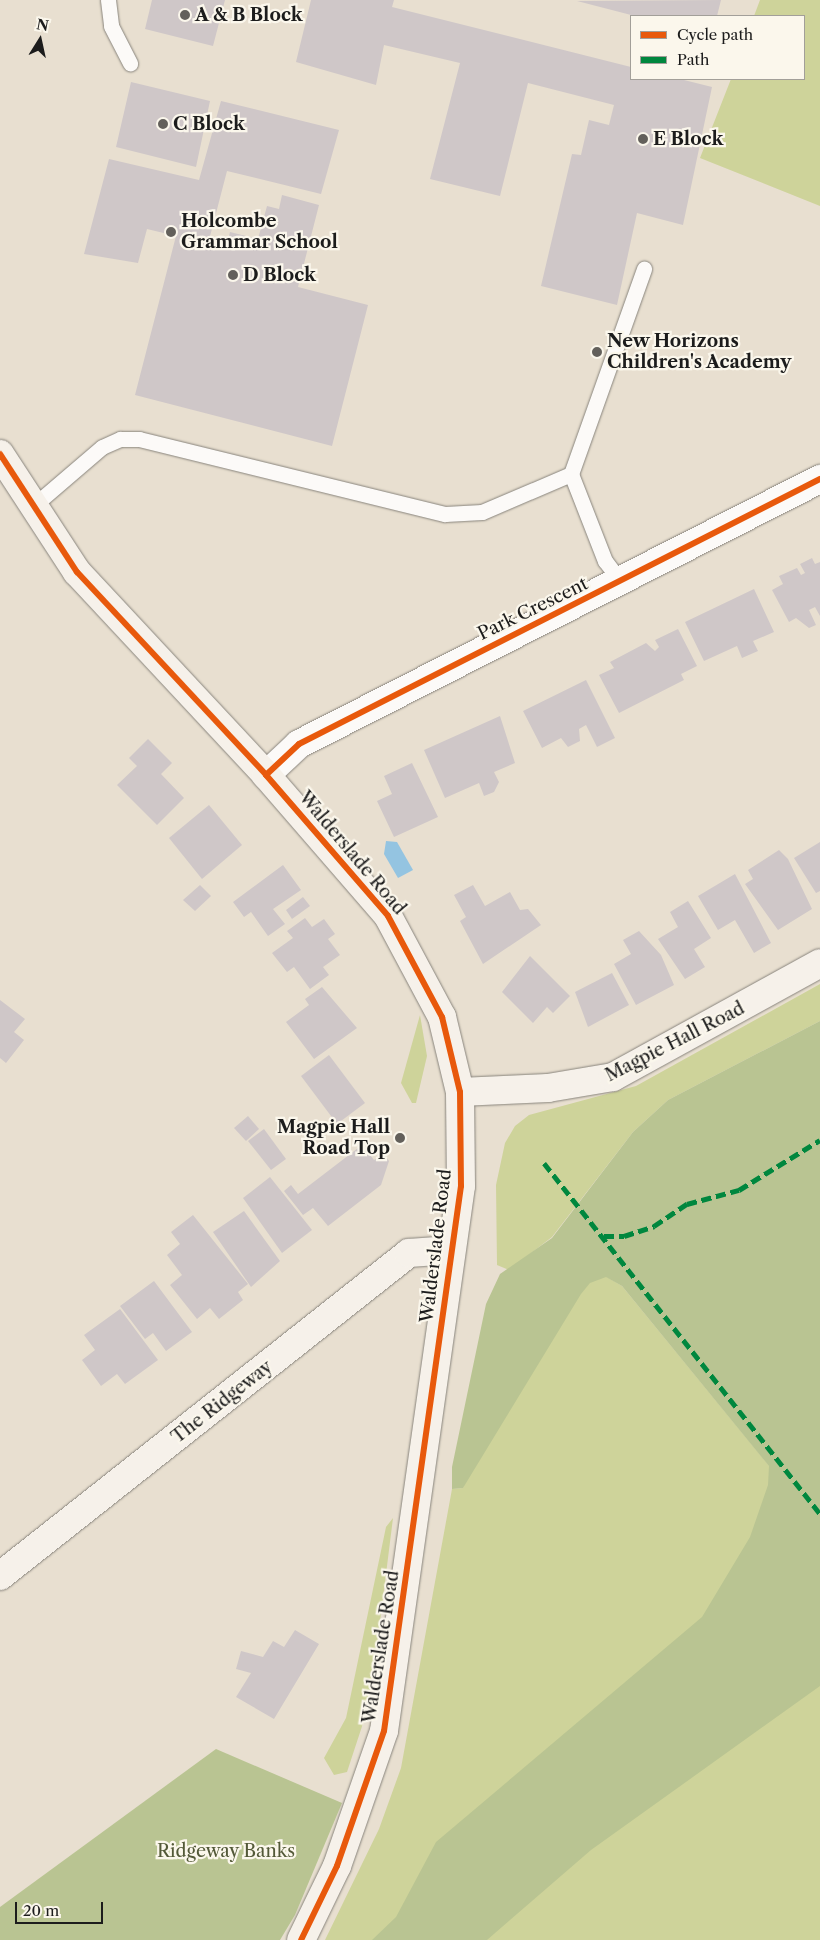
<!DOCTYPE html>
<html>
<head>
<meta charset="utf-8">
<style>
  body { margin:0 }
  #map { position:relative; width:820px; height:1940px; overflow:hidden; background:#e8dfd0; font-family:"Libre Caslon Text",serif }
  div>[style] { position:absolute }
  .green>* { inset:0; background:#ced39a }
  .forest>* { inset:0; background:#b9c492 }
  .water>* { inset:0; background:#94c4e1 }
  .building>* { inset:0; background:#cfc7c8 }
  .roads { filter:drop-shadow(0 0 1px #88847c) drop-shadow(0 0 1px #88847c) }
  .lane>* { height:15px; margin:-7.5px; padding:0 7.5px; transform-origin:7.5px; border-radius:7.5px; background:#fcfaf8 }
  .street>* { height:28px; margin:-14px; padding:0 14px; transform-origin:14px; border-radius:14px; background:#fcfaf8 }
  .secondary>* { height:28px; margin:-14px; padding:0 14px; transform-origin:14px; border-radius:14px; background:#f6f1ea }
  .quiet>* { height:5px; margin-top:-2.5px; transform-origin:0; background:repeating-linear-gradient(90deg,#00873e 0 10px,transparent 0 15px) }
  .cycleway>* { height:6px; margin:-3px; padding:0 3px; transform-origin:3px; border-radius:3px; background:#e8590c }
  .dots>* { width:14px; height:14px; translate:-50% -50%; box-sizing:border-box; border:2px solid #fbf7ec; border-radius:50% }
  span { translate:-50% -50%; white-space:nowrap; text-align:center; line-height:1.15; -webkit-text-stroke:4.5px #fbf7ec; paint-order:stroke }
  .poi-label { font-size:18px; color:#1c1c1c; font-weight:700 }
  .left { translate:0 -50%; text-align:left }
  .right { translate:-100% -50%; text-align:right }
  .street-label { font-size:18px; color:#1c1c1c }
  .park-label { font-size:18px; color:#535938 }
  .legend { position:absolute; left:630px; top:15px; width:175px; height:65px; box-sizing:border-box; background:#fbf7ec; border:1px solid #a29f99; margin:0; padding:6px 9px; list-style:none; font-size:15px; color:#1c1c1c }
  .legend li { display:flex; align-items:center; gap:10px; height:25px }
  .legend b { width:25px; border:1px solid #a29f99 }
  .north { position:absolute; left:15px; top:15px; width:50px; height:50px; -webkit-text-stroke:4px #fbf7ec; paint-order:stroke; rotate:10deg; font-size:14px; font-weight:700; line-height:20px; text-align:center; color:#1c1c1c }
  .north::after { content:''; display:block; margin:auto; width:18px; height:22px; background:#1c1c1c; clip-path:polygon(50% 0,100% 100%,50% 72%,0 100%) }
  .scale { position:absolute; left:15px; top:1902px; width:88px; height:22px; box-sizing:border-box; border:2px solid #1c1c1c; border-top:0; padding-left:6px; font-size:15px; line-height:18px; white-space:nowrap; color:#1c1c1c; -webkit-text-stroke:4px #fbf7ec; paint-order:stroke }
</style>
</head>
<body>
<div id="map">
  <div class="green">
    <div style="clip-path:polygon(760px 0,820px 0,820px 206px,700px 158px,731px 79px,804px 79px,804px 16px,754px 16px)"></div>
    <div style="clip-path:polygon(820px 984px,820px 1021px,668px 1100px,633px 1132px,552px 1237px,509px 1270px,607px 1277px,622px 1286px,820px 1528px,820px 1940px,325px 1940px,379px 1829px,401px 1768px,452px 1489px,463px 1488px,509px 1270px,497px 1265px,496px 1185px,505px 1143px,515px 1126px,529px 1115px,636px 1086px)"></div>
    <div style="clip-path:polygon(420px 1015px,427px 1056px,416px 1103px,412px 1103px,401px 1083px)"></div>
    <div style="clip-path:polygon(393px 1518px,370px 1702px,347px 1772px,334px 1775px,324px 1758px,346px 1718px,386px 1527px)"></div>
  </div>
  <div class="forest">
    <div style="clip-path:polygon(820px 1021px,820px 1686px,591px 1850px,487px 1940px,372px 1940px,396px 1917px,436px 1842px,702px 1617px,750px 1537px,768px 1485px,769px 1466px,622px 1286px,606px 1277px,590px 1283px,581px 1294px,463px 1488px,452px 1489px,452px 1467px,486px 1304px,500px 1274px,552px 1238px,633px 1132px,668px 1100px)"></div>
    <div style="clip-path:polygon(216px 1749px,342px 1803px,295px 1915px,280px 1940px,0 1940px,0 1907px)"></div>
  </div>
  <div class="water">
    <div style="clip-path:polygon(386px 841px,397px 842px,413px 870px,398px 878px,384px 854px)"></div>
  </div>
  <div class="building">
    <div style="clip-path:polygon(152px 0,225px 0,213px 46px,145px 29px)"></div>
    <div style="clip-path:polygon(311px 0,394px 0,392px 7px,631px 67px,631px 79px,680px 79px,712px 87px,683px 225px,637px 213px,617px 305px,541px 286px,572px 154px,581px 155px,589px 120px,609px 125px,614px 105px,528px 83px,500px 196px,430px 179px,460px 63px,384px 45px,376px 85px,296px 62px)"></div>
    <div style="clip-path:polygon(721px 0,717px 16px,635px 16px,577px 1px)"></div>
    <div style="clip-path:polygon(131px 82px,210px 101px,196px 167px,116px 147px)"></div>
    <div style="clip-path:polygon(221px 101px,339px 130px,321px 194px,227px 171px,208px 244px,226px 249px,230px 232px,258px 239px,267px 206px,279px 209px,282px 195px,319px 205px,298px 287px,368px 305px,332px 446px,135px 395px,176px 236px,147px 229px,138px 263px,84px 254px,109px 159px,199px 180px)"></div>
    <div style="clip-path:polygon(812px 558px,815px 564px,820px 562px,820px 616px,815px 607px,809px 610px,816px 625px,809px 628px,796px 618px,789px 622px,772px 590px,783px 584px,779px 576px,797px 568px,801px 575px,805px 573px,800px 564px)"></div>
    <div style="clip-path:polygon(754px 589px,774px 632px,753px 641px,758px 651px,742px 658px,737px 646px,704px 661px,685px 622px)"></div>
    <div style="clip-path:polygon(678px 629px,697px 666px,681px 674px,684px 680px,619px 713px,599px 675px,614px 668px,610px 662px,646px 643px,655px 651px,659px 647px,655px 640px)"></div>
    <div style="clip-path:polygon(586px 680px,615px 738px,597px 747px,586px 725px,579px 729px,580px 741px,568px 747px,561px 738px,542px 748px,523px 711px)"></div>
    <div style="clip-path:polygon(500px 716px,515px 763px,494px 772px,499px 782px,494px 792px,484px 796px,479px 783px,445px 798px,424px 750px)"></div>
    <div style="clip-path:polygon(148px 739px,172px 763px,161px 774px,184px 798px,157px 825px,117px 785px,137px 766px,129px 758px)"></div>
    <div style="clip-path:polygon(412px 763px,438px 817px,394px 837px,377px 801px,392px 794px,384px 776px)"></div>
    <div style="clip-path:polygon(209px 805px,242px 845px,202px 879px,169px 838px)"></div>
    <div style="clip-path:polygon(820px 842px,820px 891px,816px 893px,794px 858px)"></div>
    <div style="clip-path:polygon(779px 850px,788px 859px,812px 909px,778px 930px,745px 884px,753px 879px,748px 870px)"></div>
    <div style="clip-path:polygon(283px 865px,301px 890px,273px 909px,285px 924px,268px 936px,251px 912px,244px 917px,233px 902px)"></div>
    <div style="clip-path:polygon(735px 874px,771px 943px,754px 953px,735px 920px,718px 930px,698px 896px)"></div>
    <div style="clip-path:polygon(200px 885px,211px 896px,195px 911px,183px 900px)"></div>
    <div style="clip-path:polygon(473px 885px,485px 906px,510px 892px,520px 910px,528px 909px,541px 925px,483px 964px,460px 921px,466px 917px,454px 895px)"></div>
    <div style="clip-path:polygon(303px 897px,310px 906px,292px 919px,286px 910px)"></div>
    <div style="clip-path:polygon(688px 901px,711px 938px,694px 949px,705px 967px,685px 979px,658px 939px,678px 927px,670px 912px)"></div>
    <div style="clip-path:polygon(305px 918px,312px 927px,324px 919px,335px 934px,328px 939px,340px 955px,323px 967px,329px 975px,310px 989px,294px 967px,287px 972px,272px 953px,293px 938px,287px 931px)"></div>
    <div style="clip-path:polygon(639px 931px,661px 955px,674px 985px,636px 1005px,614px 964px,631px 954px,623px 940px)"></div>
    <div style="clip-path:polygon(530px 956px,570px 996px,553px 1013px,547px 1007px,533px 1023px,502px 992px)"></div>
    <div style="clip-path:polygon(612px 973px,629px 1005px,588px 1027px,575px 992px)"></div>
    <div style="clip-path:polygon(322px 987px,357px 1028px,314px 1059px,286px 1022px,309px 1005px,305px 999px)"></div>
    <div style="clip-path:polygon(0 1000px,25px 1019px,14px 1032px,24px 1040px,6px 1063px,0 1058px)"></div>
    <div style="clip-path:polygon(329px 1055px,365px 1103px,337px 1124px,301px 1076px)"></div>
    <div style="clip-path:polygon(248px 1116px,259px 1129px,246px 1141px,234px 1128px)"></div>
    <div style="clip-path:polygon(264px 1129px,286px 1159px,271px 1170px,248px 1141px)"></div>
    <div style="clip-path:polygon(362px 1145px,374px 1160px,384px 1154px,389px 1161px,381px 1185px,328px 1226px,313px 1208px,303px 1215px,284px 1191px,291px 1185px,298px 1194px)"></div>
    <div style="clip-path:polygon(270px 1177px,312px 1230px,282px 1253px,243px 1198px)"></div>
    <div style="clip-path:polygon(244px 1211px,280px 1261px,251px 1287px,213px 1232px)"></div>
    <div style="clip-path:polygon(193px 1215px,248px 1284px,238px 1292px,243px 1300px,219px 1319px,210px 1308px,197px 1319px,170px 1285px,182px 1275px,167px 1255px,180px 1244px,171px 1232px)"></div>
    <div style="clip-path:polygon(154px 1281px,192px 1332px,166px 1351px,153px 1333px,145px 1339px,120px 1306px)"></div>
    <div style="clip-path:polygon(120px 1309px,158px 1360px,125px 1384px,117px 1374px,101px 1386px,82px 1360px,95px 1350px,84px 1335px)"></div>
    <div style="clip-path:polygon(295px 1630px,319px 1644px,274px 1719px,236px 1697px,251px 1673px,236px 1669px,241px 1651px,263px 1657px,273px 1641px,284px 1647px)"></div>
  </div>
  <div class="roads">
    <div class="lane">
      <div style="left:108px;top:0;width:26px;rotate:83deg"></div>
      <div style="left:111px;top:26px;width:42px;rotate:62.8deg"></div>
      <div style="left:32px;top:507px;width:92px;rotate:-40.6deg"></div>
      <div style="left:102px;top:447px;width:20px;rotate:-24deg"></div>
      <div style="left:120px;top:439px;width:19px"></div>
      <div style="left:139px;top:439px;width:315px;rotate:13.8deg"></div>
      <div style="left:445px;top:514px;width:37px;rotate:-3deg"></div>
      <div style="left:482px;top:512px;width:97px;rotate:-23.1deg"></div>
      <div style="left:621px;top:582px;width:26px;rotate:-127deg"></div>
      <div style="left:605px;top:561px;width:93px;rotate:-111.3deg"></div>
      <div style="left:571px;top:474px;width:218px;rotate:-70.4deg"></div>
    </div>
    <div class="street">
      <div style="left:266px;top:775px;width:45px;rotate:-43.2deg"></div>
      <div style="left:299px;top:744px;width:585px;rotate:-26.96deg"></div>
    </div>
    <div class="secondary">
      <div style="left:0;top:454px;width:141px;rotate:56.9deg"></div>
      <div style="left:77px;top:572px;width:277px;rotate:47deg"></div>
      <div style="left:266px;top:775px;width:186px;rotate:49.1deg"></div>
      <div style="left:388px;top:916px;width:115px;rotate:61.9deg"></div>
      <div style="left:442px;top:1017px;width:77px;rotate:76.5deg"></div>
      <div style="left:460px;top:1092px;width:94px;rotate:89.4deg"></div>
      <div style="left:461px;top:1186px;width:550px;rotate:98.04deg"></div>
      <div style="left:384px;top:1731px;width:143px;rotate:109.2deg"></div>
      <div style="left:337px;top:1866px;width:82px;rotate:115.9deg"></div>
      <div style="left:460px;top:1092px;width:88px;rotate:-2.6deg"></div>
      <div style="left:548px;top:1088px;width:66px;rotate:-9.6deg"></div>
      <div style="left:613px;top:1077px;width:236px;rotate:-28.8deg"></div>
      <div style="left:0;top:1576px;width:521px;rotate:-38.3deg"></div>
      <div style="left:409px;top:1253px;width:42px;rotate:-4.1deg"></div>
    </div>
  </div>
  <div class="quiet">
    <div style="left:544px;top:1163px;width:447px;rotate:51.8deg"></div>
    <div style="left:604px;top:1236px;width:20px"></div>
    <div style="left:624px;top:1236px;width:32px;rotate:-18deg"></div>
    <div style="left:654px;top:1226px;width:40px;rotate:-34deg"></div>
    <div style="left:687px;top:1204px;width:54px;rotate:-15.1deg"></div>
    <div style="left:739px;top:1190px;width:95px;rotate:-31.7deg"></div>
  </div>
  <div class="cycleway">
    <div style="left:0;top:454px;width:141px;rotate:56.9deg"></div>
    <div style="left:77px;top:572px;width:277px;rotate:47deg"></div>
    <div style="left:266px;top:775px;width:186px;rotate:49.1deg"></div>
    <div style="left:388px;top:916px;width:115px;rotate:61.9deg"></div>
    <div style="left:442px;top:1017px;width:77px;rotate:76.5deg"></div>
    <div style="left:460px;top:1092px;width:94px;rotate:89.4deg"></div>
    <div style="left:461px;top:1186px;width:550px;rotate:98.04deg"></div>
    <div style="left:384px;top:1731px;width:143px;rotate:109.2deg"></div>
    <div style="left:337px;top:1866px;width:82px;rotate:115.9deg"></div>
    <div style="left:266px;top:775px;width:45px;rotate:-43.2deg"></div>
    <div style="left:299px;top:744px;width:585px;rotate:-26.96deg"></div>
  </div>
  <div class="dots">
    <div style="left:185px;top:15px;background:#63605b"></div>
    <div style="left:163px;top:124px;background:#63605b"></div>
    <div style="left:643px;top:139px;background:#63605b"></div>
    <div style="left:171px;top:232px;background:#63605b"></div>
    <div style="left:233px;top:275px;background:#63605b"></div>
    <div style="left:597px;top:352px;background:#63605b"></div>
    <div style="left:400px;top:1138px;background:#63605b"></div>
  </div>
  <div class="poi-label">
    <span class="left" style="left:195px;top:15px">A &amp; B Block</span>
    <span class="left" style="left:173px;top:124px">C Block</span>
    <span class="left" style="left:653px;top:139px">E Block</span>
    <span class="left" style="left:181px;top:232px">Holcombe<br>Grammar School</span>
    <span class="left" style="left:243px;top:275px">D Block</span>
    <span class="left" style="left:607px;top:352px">New Horizons<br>Children's Academy</span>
    <span class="right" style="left:390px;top:1138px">Magpie Hall<br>Road Top</span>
  </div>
  <div class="street-label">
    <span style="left:533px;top:609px;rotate:-26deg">Park Crescent</span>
    <span style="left:352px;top:853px;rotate:50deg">Walderslade Road</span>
    <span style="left:675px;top:1042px;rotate:-27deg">Magpie Hall Road</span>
    <span style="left:436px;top:1246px;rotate:-83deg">Walderslade Road</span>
    <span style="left:222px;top:1402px;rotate:-38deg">The Ridgeway</span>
    <span style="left:381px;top:1647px;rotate:-81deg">Walderslade Road</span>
  </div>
  <div class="park-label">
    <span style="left:226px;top:1851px">Ridgeway Banks</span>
  </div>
  <ul class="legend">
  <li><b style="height:6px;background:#e8590c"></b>Cycle path</li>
  <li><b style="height:6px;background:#00873e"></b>Path</li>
  </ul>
  <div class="north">N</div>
  <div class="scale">20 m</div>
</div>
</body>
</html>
